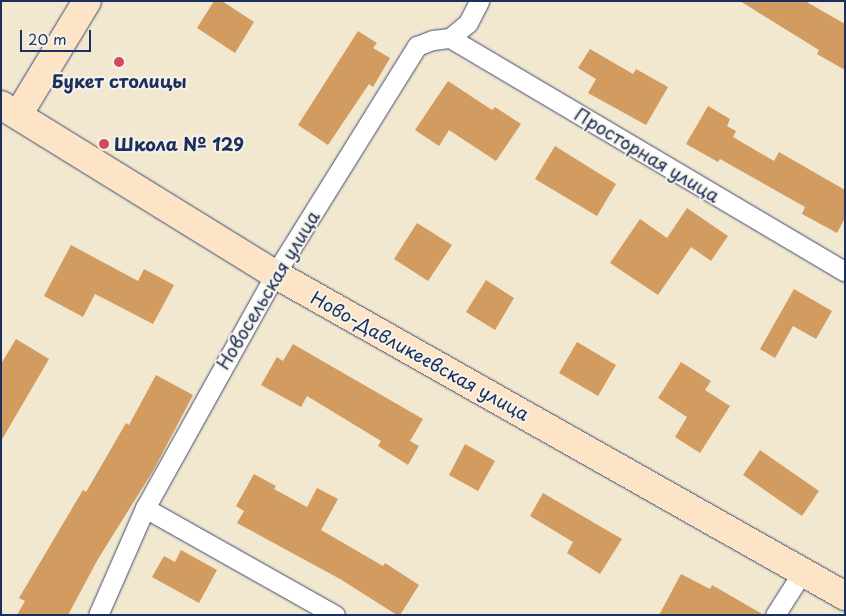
<!DOCTYPE html>
<html>
<head>
<meta charset="utf-8">
<style>
  body { margin:0 }
  #map { position:relative; width:846px; height:616px; overflow:hidden; background:#f2e7cf; font-family:"Playpen Sans",sans-serif }
  div>[style] { position:absolute }
  .building>* { inset:0; background:#d29c61 }
  .roads { filter:drop-shadow(0 0 1px #3b4b6f) drop-shadow(0 0 1px #3b4b6f) }
  .street>* { height:19px; margin:-9.5px; padding:0 9.5px; transform-origin:9.5px; border-radius:9.5px; background:#fff }
  .secondary>* { height:28px; margin:-14px; padding:0 14px; transform-origin:14px; border-radius:14px; background:#fee4c6 }
  .dots>* { width:14px; height:14px; translate:-50% -50%; box-sizing:border-box; border:2px solid #f7f3e8; border-radius:50% }
  span { translate:-50% -50%; white-space:nowrap; text-align:center; line-height:1.15; -webkit-text-stroke:4px #f7f3e8; paint-order:stroke }
  .poi-label { font-size:18px; color:#1b2f5e; font-weight:700 }
  .left { translate:0 -50%; text-align:left }
  .street-label { font-size:18px; color:#1b2f5e }
  .frame { position:absolute; inset:0; border:2px solid #1b2f5e; pointer-events:none }
  .scale { position:absolute; left:20px; top:30px; width:71px; height:22px; box-sizing:border-box; border:2px solid #1b2f5e; border-top:0; padding-left:6px; font-size:15px; line-height:18px; white-space:nowrap; color:#1b2f5e; -webkit-text-stroke:4px #f7f3e8; paint-order:stroke }
</style>
</head>
<body>
<div id="map">
  <div class="building">
    <div style="clip-path:polygon(214px 1px,222px 1px,254px 22px,235px 53px,197px 28px)"></div>
    <div style="clip-path:polygon(740px 1px,805px 1px,845px 24px,845px 70px,817px 54px,819px 50px)"></div>
    <div style="clip-path:polygon(358px 31px,377px 43px,373px 48px,390px 58px,373px 87px,369px 84px,328px 145px,298px 125px)"></div>
    <div style="clip-path:polygon(590px 49px,633px 74px,636px 69px,668px 87px,646px 125px,588px 93px,596px 79px,578px 68px)"></div>
    <div style="clip-path:polygon(448px 81px,492px 110px,495px 107px,521px 124px,496px 161px,449px 130px,439px 146px,415px 130px)"></div>
    <div style="clip-path:polygon(708px 106px,730px 119px,727px 126px,736px 131px,733px 137px,774px 161px,779px 152px,845px 190px,845px 218px,837px 233px,802px 214px,805px 207px,720px 159px,718px 162px,686px 144px)"></div>
    <div style="clip-path:polygon(555px 146px,616px 184px,597px 216px,535px 179px)"></div>
    <div style="clip-path:polygon(687px 208px,728px 236px,711px 261px,691px 247px,658px 295px,610px 263px,640px 219px,667px 238px)"></div>
    <div style="clip-path:polygon(417px 223px,452px 245px,428px 281px,394px 259px)"></div>
    <div style="clip-path:polygon(71px 245px,138px 281px,144px 269px,174px 285px,153px 324px,95px 294px,83px 317px,44px 296px)"></div>
    <div style="clip-path:polygon(486px 280px,514px 298px,495px 330px,466px 312px)"></div>
    <div style="clip-path:polygon(794px 289px,832px 311px,816px 339px,793px 326px,775px 358px,760px 349px)"></div>
    <div style="clip-path:polygon(16px 339px,49px 359px,1px 441px,1px 364px)"></div>
    <div style="clip-path:polygon(577px 342px,616px 365px,598px 396px,559px 373px)"></div>
    <div style="clip-path:polygon(293px 344px,423px 419px,410px 441px,419px 446px,408px 465px,378px 446px,381px 441px,307px 396px,301px 407px,261px 385px,277px 357px,283px 361px)"></div>
    <div style="clip-path:polygon(681px 362px,711px 381px,705px 390px,730px 406px,700px 453px,675px 437px,687px 417px,658px 398px)"></div>
    <div style="clip-path:polygon(156px 375px,193px 395px,153px 471px,98px 559px,68px 615px,17px 615px,25px 601px,19px 598px,83px 490px,86px 492px,126px 423px,129px 425px)"></div>
    <div style="clip-path:polygon(465px 444px,495px 461px,478px 491px,449px 475px)"></div>
    <div style="clip-path:polygon(760px 450px,819px 491px,802px 516px,743px 475px)"></div>
    <div style="clip-path:polygon(254px 474px,276px 486px,274px 489px,307px 507px,317px 488px,338px 499px,321px 530px,383px 566px,385px 563px,419px 585px,400px 615px,397px 615px,340px 579px,237px 523px,244px 511px,236px 506px)"></div>
    <div style="clip-path:polygon(543px 493px,622px 539px,600px 574px,567px 553px,573px 542px,530px 516px)"></div>
    <div style="clip-path:polygon(181px 550px,217px 570px,199px 603px,152px 577px,164px 556px,175px 562px)"></div>
    <div style="clip-path:polygon(681px 574px,710px 589px,712px 585px,764px 615px,659px 615px)"></div>
  </div>
  <div class="roads">
    <div class="street">
      <div style="left:450px;top:38px;width:459px;rotate:30.6deg"></div>
      <div style="left:145px;top:508px;width:218px;rotate:29.4deg"></div>
      <div style="left:98px;top:615px;width:117px;rotate:-66.3deg"></div>
      <div style="left:145px;top:508px;width:268px;rotate:-60.9deg"></div>
      <div style="left:275px;top:274px;width:269px;rotate:-58.1deg"></div>
      <div style="left:417px;top:46px;width:17px;rotate:-21deg"></div>
      <div style="left:433px;top:40px;width:17px;rotate:-7deg"></div>
      <div style="left:450px;top:38px;width:23px;rotate:-40deg"></div>
      <div style="left:468px;top:23px;width:25px;rotate:-63deg"></div>
      <div style="left:775px;top:615px;width:52px;rotate:-57.5deg"></div>
    </div>
    <div class="secondary">
      <div style="left:1px;top:105px;width:322px;rotate:31.7deg"></div>
      <div style="left:275px;top:274px;width:655px;rotate:29.46deg"></div>
      <div style="left:18px;top:115px;width:133px;rotate:-58.8deg"></div>
    </div>
  </div>
  <div class="dots">
    <div style="left:119px;top:62px;background:#d1495b"></div>
    <div style="left:104px;top:144px;background:#d1495b"></div>
  </div>
  <div class="poi-label">
    <span style="left:119px;top:81px">Букет столицы</span>
    <span class="left" style="left:114px;top:144px">Школа № 129</span>
  </div>
  <div class="street-label">
    <span style="left:647px;top:155px;rotate:31deg">Просторная улица</span>
    <span style="left:268px;top:290px;rotate:-59deg">Новосельская улица</span>
    <span style="left:420px;top:356px;rotate:29deg">Ново-Давликеевская улица</span>
  </div>
  <div class="frame"></div>
  <div class="scale">20 m</div>
</div>
</body>
</html>
